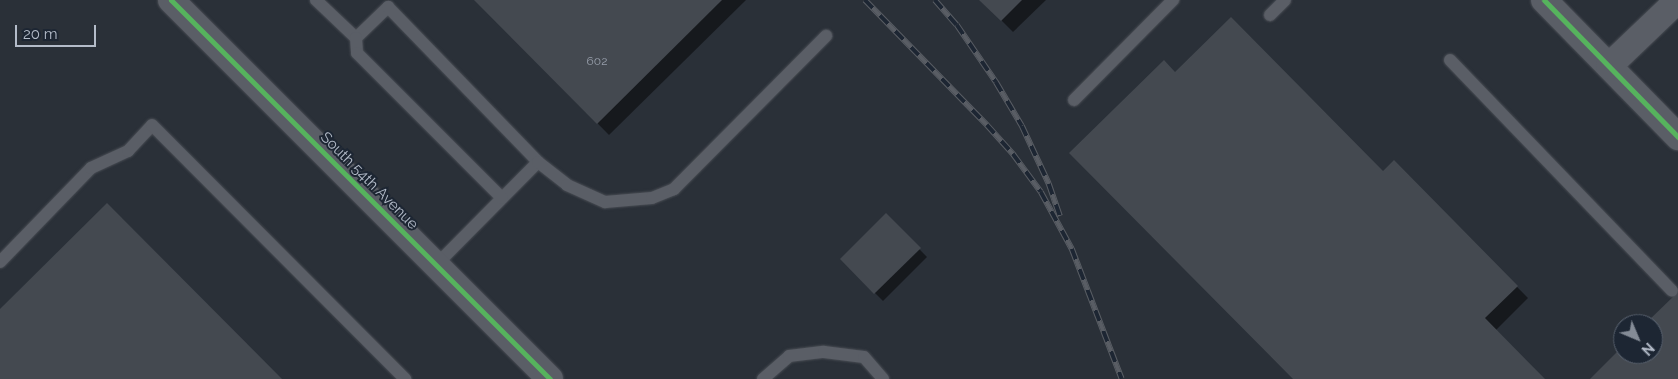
<!DOCTYPE html>
<html>
<head>
<meta charset="utf-8">
<style>
  body { margin:0 }
  #map { position:relative; width:1678px; height:379px; overflow:hidden; background:#2a3038; font-family:Raleway,sans-serif }
  div>[style] { position:absolute }
  .shadow>* { inset:0; background:#0007 }
  .building>* { inset:0; background:#444950 }
  .roads { filter:drop-shadow(0 0 1px #484c53) drop-shadow(0 0 1px #484c53) }
  .service>* { height:12px; margin:-6px; padding:0 6px; transform-origin:6px; border-radius:6px; background:#5a5e66 }
  .minor>* { height:26px; margin:-13px; padding:0 13px; transform-origin:13px; border-radius:13px; background:#5a5e66 }
  .rail>* { height:5.5px; margin-top:-2.75px; transform-origin:0; background:repeating-linear-gradient(90deg,#1d2633 0 11px,#595d64 0 22px); box-sizing:border-box; border-block:1px solid #595d64 }
  .cycleway>* { height:5px; margin:-2.5px; padding:0 2.5px; transform-origin:2.5px; border-radius:2.5px; background:#56b35d }
  span { translate:-50% -50%; white-space:nowrap; text-align:center; line-height:1.15; -webkit-text-stroke:4px #1d2633; paint-order:stroke }
  .number-label { font-size:12px; color:#989fab }
  .number-label span { -webkit-text-stroke-width:0 }
  .street-label { font-size:15px; color:#b4bcc9 }
  .north { position:absolute; left:1613px; top:314px; width:50px; height:50px; box-sizing:border-box; background:#1d2633; border:1px solid #59626f; border-radius:50%; rotate:135deg; font-size:14px; font-weight:700; line-height:20px; text-align:center; color:#b4bcc9 }
  .north::after { content:''; display:block; margin:auto; width:18px; height:22px; background:#848b96; clip-path:polygon(50% 0,100% 100%,50% 72%,0 100%) }
  .scale { position:absolute; left:15px; top:25px; width:81px; height:22px; box-sizing:border-box; border:2px solid #b4bcc9; border-top:0; padding-left:6px; font-size:15px; line-height:18px; white-space:nowrap; color:#b4bcc9; -webkit-text-stroke:4px #1d2633; paint-order:stroke }
</style>
</head>
<body>
<div id="map">
  <div class="shadow">
    <div style="clip-path:polygon(476px 0,746px 0,609px 135px)"></div>
    <div style="clip-path:polygon(981px 0,1046px 0,1013px 32px)"></div>
    <div style="clip-path:polygon(1175px 74px,1383px 172px,1394px 162px,1528px 298px,1496px 330px,1544px 379px,1294px 379px)"></div>
    <div style="clip-path:polygon(886px 215px,927px 257px,883px 301px,841px 259px)"></div>
  </div>
  <div class="building">
    <div style="clip-path:polygon(474px 0,722px 0,597px 124px)"></div>
    <div style="clip-path:polygon(979px 0,1022px 0,1001px 21px)"></div>
    <div style="clip-path:polygon(1231px 17px,1383px 171px,1394px 160px,1518px 286px,1485px 318px,1545px 379px,1293px 379px,1069px 153px,1164px 60px,1175px 72px)"></div>
    <div style="clip-path:polygon(107px 203px,282px 379px,0 379px,0 309px)"></div>
    <div style="clip-path:polygon(886px 213px,921px 248px,874px 294px,840px 259px)"></div>
    <div style="clip-path:polygon(1678px 292px,1678px 379px,1590px 379px,1623px 346px,1623px 354px,1653px 354px,1653px 324px,1645px 324px)"></div>
  </div>
  <div class="roads">
    <div class="service">
      <div style="left:316px;top:0;width:55px;rotate:43.5deg"></div>
      <div style="left:356px;top:38px;width:45px;rotate:-44.1deg"></div>
      <div style="left:388px;top:7px;width:216px;rotate:45.9deg"></div>
      <div style="left:538px;top:162px;width:145px;rotate:134.7deg"></div>
      <div style="left:1270px;top:15px;width:21px;rotate:-45deg"></div>
      <div style="left:356px;top:38px;width:15px;rotate:86deg"></div>
      <div style="left:357px;top:53px;width:205px;rotate:45deg"></div>
      <div style="left:1450px;top:60px;width:320px;rotate:46.1deg"></div>
      <div style="left:1074px;top:100px;width:141px;rotate:-45.3deg"></div>
      <div style="left:538px;top:162px;width:37px;rotate:38deg"></div>
      <div style="left:567px;top:185px;width:42px;rotate:24.1deg"></div>
      <div style="left:605px;top:202px;width:47px;rotate:-4.9deg"></div>
      <div style="left:652px;top:198px;width:24px;rotate:-22deg"></div>
      <div style="left:674px;top:189px;width:216px;rotate:-45.2deg"></div>
      <div style="left:0;top:262px;width:131px;rotate:-45.9deg"></div>
      <div style="left:91px;top:168px;width:41px;rotate:-24.7deg"></div>
      <div style="left:128px;top:151px;width:35px;rotate:-47deg"></div>
      <div style="left:152px;top:125px;width:359px;rotate:45.1deg"></div>
      <div style="left:763px;top:379px;width:35px;rotate:-41deg"></div>
      <div style="left:789px;top:356px;width:35px;rotate:-7deg"></div>
      <div style="left:824px;top:352px;width:40px;rotate:7.1deg"></div>
      <div style="left:864px;top:357px;width:29px;rotate:49deg"></div>
    </div>
    <div class="minor">
      <div style="left:171px;top:0;width:536px;rotate:45deg"></div>
      <div style="left:1544px;top:0;width:192px;rotate:45.6deg"></div>
      <div style="left:1609px;top:66px;width:95px;rotate:-43.7deg"></div>
    </div>
  </div>
  <div class="rail">
    <div style="left:865px;top:0;width:175px;rotate:45.7deg"></div>
    <div style="left:987px;top:125px;width:39px;rotate:48deg"></div>
    <div style="left:1013px;top:154px;width:47px;rotate:53.6deg"></div>
    <div style="left:1041px;top:192px;width:65px;rotate:61.5deg"></div>
    <div style="left:1072px;top:249px;width:139px;rotate:69deg"></div>
    <div style="left:935px;top:0;width:33px;rotate:49deg"></div>
    <div style="left:957px;top:25px;width:69px;rotate:55.6deg"></div>
    <div style="left:996px;top:82px;width:51px;rotate:59.4deg"></div>
    <div style="left:1022px;top:126px;width:64px;rotate:65deg"></div>
    <div style="left:1049px;top:184px;width:34px;rotate:71deg"></div>
  </div>
  <div class="cycleway">
    <div style="left:171px;top:0;width:536px;rotate:45deg"></div>
    <div style="left:1544px;top:0;width:192px;rotate:45.6deg"></div>
  </div>
  <div class="number-label">
    <span style="left:597px;top:62px">602</span>
  </div>
  <div class="street-label">
    <span style="left:369px;top:181px;rotate:45deg">South 54th Avenue</span>
  </div>
  <div class="north">N</div>
  <div class="scale">20 m</div>
</div>
</body>
</html>
